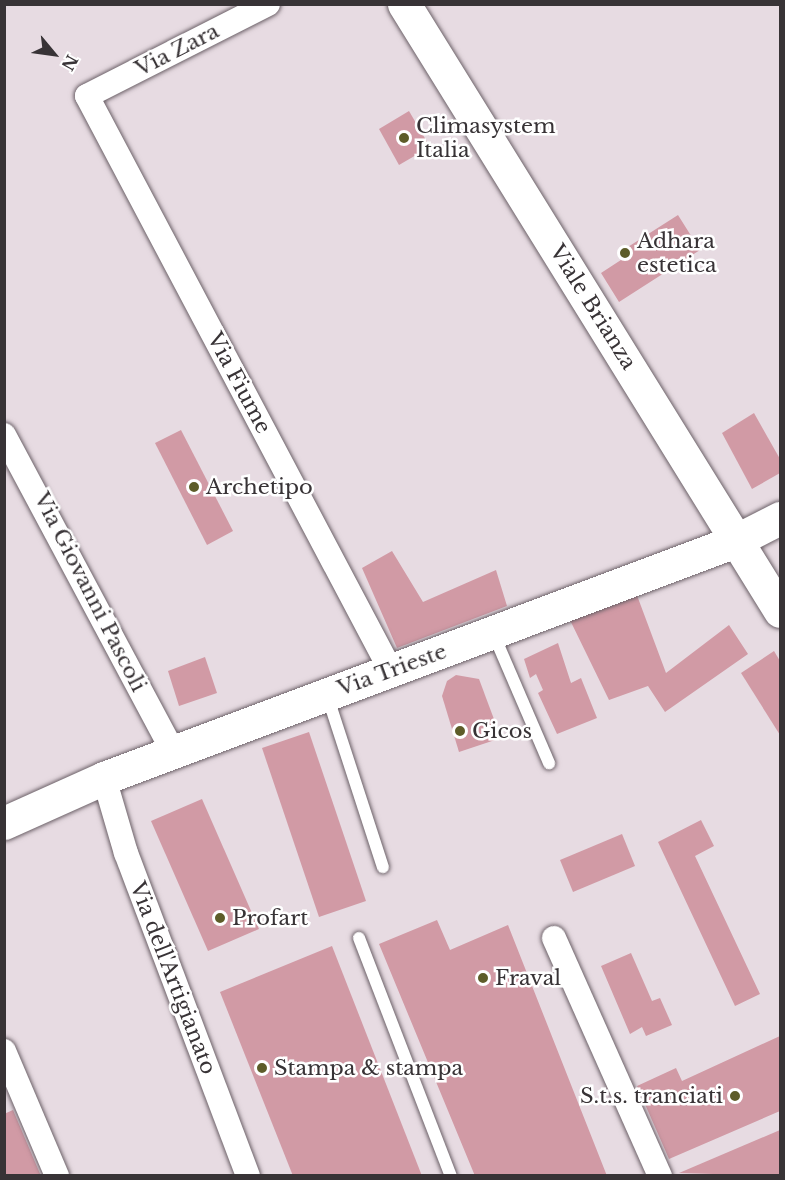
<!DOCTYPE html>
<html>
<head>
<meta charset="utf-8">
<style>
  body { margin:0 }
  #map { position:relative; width:785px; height:1180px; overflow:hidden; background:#e7dbe2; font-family:"Libre Baskerville",serif }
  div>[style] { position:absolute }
  .building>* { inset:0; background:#d19aa5 }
  .roads { filter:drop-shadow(0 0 2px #6c6168) drop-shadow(0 0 2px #6c6168) }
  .lane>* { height:12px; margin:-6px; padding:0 6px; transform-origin:6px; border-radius:6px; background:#fff }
  .street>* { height:24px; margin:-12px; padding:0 12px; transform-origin:12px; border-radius:12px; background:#fff }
  .secondary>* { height:33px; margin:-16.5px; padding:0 16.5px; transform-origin:16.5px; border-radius:16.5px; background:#fff }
  .dots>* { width:16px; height:16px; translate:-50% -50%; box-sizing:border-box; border:3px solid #fff; border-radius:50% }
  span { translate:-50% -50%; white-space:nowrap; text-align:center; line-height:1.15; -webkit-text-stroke:5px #fff; paint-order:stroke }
  .street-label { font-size:21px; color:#383336 }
  .poi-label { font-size:21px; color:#383336 }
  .left { translate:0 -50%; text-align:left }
  .right { translate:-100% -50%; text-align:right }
  .frame { position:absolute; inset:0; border:6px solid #383336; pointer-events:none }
  .north { position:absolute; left:24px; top:24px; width:60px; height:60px; -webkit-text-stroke:4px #fff; paint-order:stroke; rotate:119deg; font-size:16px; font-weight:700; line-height:24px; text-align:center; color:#383336 }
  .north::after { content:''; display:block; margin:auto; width:21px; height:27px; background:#383336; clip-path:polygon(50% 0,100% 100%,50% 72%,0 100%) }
</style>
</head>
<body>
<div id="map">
  <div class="building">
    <div style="clip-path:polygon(409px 111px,430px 147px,399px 165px,379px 129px)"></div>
    <div style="clip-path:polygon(678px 215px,700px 250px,619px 302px,601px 273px,624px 258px,620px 252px)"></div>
    <div style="clip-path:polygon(754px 413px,780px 459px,780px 473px,752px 489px,722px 433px)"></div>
    <div style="clip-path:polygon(181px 430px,233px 531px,207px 545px,155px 443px)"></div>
    <div style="clip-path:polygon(392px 551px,423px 602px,496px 570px,507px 606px,397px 648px,362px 568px)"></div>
    <div style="clip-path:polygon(635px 590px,666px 673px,729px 625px,748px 654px,665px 712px,648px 686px,609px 700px,569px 618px)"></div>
    <div style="clip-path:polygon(558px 643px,571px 683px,581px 678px,597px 718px,557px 734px,538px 693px,543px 690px,536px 674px,530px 678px,524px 659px)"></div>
    <div style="clip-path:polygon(774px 651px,780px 661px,780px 735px,741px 673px)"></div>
    <div style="clip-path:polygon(205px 657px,217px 693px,179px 706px,168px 671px)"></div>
    <div style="clip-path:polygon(456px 675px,479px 679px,501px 738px,459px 752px,442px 696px,447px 681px)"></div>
    <div style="clip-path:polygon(309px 732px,366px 901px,319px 917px,262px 748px)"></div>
    <div style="clip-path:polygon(202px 799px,259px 929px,208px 951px,151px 821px)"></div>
    <div style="clip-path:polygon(701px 820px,714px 846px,695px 856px,760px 994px,735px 1006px,658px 842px)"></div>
    <div style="clip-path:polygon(622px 834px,635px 866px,573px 892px,560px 860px)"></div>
    <div style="clip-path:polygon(437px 920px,450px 950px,508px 925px,607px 1176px,475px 1176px,379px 944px)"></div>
    <div style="clip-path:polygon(332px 946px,422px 1176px,293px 1176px,220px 992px)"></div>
    <div style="clip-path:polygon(631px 953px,652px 1001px,660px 998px,672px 1025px,646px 1036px,642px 1027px,630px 1034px,601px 966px)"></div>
    <div style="clip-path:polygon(780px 1036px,780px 1111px,669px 1159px,637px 1086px,676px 1068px,682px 1081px)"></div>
    <div style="clip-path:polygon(13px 1110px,41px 1176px,4px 1176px,4px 1114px)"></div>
    <div style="clip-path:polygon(780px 1130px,780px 1176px,679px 1173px)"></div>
  </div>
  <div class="roads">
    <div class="lane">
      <div style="left:493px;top:633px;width:142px;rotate:66.7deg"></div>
      <div style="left:327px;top:695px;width:181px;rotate:72deg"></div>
      <div style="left:359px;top:938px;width:255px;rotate:68.9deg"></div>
    </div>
    <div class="street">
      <div style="left:268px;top:4px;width:203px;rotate:153.1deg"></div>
      <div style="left:87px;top:96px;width:650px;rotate:62.13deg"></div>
      <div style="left:4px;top:435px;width:358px;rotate:61.9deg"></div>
      <div style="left:104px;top:778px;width:78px;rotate:73.7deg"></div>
      <div style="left:126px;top:853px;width:345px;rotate:69.3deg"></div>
      <div style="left:554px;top:938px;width:261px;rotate:66deg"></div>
      <div style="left:4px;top:1051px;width:136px;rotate:67deg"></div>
    </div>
    <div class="secondary">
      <div style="left:404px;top:4px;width:714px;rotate:58.22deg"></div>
      <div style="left:4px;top:823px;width:110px;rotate:-24.2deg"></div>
      <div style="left:104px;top:778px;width:672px;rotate:-20.57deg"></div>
      <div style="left:733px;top:542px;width:53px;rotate:-27.1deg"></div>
    </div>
  </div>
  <div class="dots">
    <div style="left:404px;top:138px;background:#5d5c29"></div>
    <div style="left:625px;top:253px;background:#5d5c29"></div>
    <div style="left:194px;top:487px;background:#5d5c29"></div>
    <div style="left:460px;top:731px;background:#5d5c29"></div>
    <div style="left:220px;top:918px;background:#5d5c29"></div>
    <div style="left:483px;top:978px;background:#5d5c29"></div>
    <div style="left:262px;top:1068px;background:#5d5c29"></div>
    <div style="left:735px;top:1096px;background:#5d5c29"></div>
  </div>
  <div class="street-label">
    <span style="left:177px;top:50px;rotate:-27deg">Via Zara</span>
    <span style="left:593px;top:307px;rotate:58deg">Viale Brianza</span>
    <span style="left:239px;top:383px;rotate:62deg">Via Fiume</span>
    <span style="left:90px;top:592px;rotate:63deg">Via Giovanni Pascoli</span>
    <span style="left:392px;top:670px;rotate:-20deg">Via Trieste</span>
    <span style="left:173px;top:978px;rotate:69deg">Via dell'Artigianato</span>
  </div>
  <div class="poi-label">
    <span class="left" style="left:416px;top:138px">Climasystem<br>Italia</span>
    <span class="left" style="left:637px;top:253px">Adhara<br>estetica</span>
    <span class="left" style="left:206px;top:487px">Archetipo</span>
    <span class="left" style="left:472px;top:731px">Gicos</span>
    <span class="left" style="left:232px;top:918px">Profart</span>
    <span class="left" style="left:495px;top:978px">Fraval</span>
    <span class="left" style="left:274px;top:1068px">Stampa &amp; stampa</span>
    <span class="right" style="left:723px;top:1096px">S.t.s. tranciati</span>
  </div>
  <div class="frame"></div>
  <div class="north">N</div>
</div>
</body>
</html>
